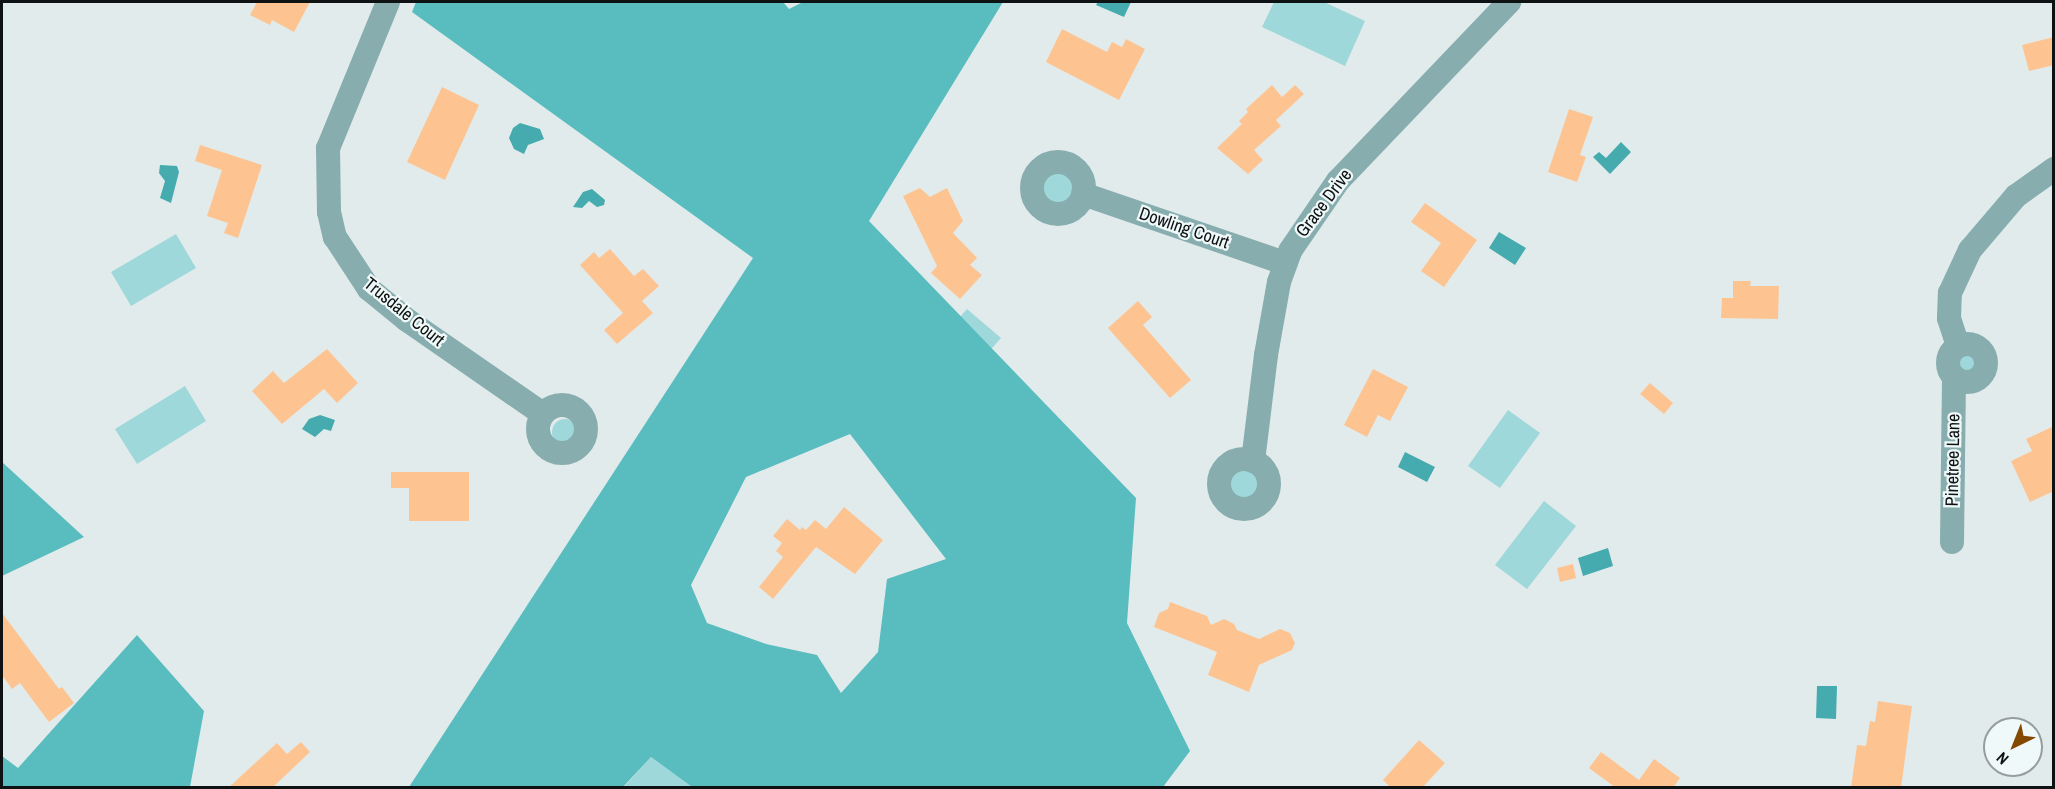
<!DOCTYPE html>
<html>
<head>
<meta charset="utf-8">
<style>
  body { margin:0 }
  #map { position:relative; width:2055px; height:789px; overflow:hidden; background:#e2ebeb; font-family:"Archivo Narrow",sans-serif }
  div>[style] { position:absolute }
  .green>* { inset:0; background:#9fd8da }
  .round { border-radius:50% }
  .forest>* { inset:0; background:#59bdc0 }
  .water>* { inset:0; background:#45abae }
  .building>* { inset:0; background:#fdc491 }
  .minor>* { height:24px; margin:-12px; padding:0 12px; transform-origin:12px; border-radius:12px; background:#87adaf }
  .minor>.ring { margin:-12px; padding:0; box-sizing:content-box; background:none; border:24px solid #87adaf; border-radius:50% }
  span { translate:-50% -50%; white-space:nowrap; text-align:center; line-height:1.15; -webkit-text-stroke:4.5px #f0f9f9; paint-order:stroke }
  .street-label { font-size:18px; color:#0f1212 }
  .frame { position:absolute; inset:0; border:3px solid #0f1212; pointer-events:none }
  .north { position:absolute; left:1983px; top:717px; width:60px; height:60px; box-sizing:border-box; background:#f0f9f9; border:2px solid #969d9d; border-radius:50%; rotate:223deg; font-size:16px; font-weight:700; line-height:24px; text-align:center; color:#0f1212 }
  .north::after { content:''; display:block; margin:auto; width:21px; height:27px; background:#834900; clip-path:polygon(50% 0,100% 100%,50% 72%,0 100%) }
</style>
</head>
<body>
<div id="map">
  <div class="green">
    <div style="clip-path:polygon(1274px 2px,1324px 2px,1365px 21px,1345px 66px,1262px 27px)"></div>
    <div class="round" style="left:1037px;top:166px;width:42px;height:42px"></div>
    <div style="clip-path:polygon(176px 234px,196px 268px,131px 306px,111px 272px)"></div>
    <div style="clip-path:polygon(967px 309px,1001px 338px,953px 393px,919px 364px)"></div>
    <div class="round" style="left:1948px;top:344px;width:38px;height:38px"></div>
    <div style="clip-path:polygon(185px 386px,206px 421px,137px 464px,115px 429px)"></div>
    <div style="clip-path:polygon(1508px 410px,1540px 433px,1500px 488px,1468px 466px)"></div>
    <div class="round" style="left:552px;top:419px;width:26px;height:26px"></div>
    <div class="round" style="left:1223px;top:466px;width:38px;height:38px"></div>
    <div style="clip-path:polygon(1544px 501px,1576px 526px,1527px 589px,1495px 565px)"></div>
    <div style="clip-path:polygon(651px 757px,692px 787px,623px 788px)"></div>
  </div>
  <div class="forest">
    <div style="clip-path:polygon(evenodd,416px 2px,783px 2px,789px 9px,803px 2px,1003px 2px,869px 221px,1136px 498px,1127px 623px,1190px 751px,1163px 787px,692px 787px,651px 757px,623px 787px,409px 787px,753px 258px,412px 12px,416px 2px,850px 434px,946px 559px,887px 579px,878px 652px,841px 693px,817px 655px,766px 644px,707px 623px,691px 585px,746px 477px,850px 434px)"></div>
    <div style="clip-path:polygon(2px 462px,84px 537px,2px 576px)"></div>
    <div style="clip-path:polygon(137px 635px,204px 711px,190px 787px,2px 787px,2px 756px,18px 768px)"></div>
  </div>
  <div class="water">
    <div style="clip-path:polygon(1098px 2px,1131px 2px,1124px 17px,1096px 5px)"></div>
    <div style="clip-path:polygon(520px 123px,540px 129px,544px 139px,528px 145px,524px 154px,514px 149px,509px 138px,513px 128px)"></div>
    <div style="clip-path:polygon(1621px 142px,1631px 152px,1610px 174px,1593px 157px,1599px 152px,1606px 158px)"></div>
    <div style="clip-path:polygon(160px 165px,177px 166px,179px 172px,171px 203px,160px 198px,165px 181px,159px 173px)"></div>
    <div style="clip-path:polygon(592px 189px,605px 200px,604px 205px,597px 207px,589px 201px,582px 208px,573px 207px,583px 192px)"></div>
    <div style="clip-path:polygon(1499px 232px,1526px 248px,1515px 265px,1489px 248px)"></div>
    <div style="clip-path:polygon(320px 415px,335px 420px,331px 431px,324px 429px,315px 437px,302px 429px,309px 419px)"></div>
    <div style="clip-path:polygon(1405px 452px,1435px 467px,1427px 482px,1398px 467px)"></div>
    <div style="clip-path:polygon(1608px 548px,1613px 566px,1583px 576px,1578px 558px)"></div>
    <div style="clip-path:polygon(1817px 686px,1837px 686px,1836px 719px,1816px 718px)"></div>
  </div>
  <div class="building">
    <div style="clip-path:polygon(257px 2px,310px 2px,294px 32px,272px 20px,270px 25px,250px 15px)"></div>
    <div style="clip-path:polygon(1062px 29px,1107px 52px,1112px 42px,1122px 47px,1126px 39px,1145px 49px,1119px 100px,1046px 62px)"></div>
    <div style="clip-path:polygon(2054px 37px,2054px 65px,2029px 71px,2022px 45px)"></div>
    <div style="clip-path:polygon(1272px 85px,1282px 97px,1295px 85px,1304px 94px,1276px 120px,1281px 126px,1254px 150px,1263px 160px,1248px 174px,1217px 148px,1242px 124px,1239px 121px,1248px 112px,1246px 109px)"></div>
    <div style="clip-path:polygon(442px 87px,479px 105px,445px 180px,407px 162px)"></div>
    <div style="clip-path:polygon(1569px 109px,1593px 117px,1580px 155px,1586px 157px,1577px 182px,1548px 172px)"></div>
    <div style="clip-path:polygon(200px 145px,262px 165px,238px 238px,224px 233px,228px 223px,207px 216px,222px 170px,195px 161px)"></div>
    <div style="clip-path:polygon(920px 188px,930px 197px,947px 188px,963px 221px,953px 233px,977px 258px,970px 265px,982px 275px,960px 299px,931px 273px,937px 266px,903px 196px)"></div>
    <div style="clip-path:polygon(1425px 203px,1477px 240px,1444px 287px,1421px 271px,1441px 243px,1411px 222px)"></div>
    <div style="clip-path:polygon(610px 249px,634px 276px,643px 269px,659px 286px,642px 301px,653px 313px,617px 344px,604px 330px,623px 313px,580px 265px,594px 252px,599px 258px)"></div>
    <div style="clip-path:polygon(1733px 281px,1751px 281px,1750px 286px,1779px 286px,1778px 319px,1721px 318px,1722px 298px,1733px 298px)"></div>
    <div style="clip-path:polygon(1138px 301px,1152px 317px,1143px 325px,1191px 380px,1170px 398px,1108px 328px)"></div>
    <div style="clip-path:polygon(327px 349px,358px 383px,337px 403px,324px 389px,282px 424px,252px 391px,273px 371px,284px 383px)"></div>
    <div style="clip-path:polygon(1373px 369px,1408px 387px,1390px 421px,1378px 415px,1367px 437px,1344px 425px)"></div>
    <div style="clip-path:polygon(1650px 383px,1673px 403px,1664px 414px,1640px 394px)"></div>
    <div style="clip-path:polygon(2054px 426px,2054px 491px,2030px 502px,2011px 461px,2032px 451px,2026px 439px)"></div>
    <div style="clip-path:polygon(391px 472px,469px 472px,469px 521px,409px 521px,409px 488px,391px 488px)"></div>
    <div style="clip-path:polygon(844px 507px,883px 540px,855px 574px,816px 547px,773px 599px,759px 587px,783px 557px,776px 551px,782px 543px,773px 536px,787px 519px,800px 530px,802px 527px,806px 530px,815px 520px,826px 529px)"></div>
    <div style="clip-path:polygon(1573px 564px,1576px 578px,1560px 582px,1557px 568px)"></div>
    <div style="clip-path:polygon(1170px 602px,1207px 616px,1211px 625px,1224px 619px,1234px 624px,1237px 630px,1259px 639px,1280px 629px,1290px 633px,1295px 643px,1292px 650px,1259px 665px,1249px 692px,1208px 675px,1217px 652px,1154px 627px,1159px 613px,1168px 609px)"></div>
    <div style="clip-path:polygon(2px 613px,59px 689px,62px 687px,74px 703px,49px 722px,20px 683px,12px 689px,2px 675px)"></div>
    <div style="clip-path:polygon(1878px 701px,1912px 706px,1901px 788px,1851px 788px,1857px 745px,1866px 746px,1870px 721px,1875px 722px)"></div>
    <div style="clip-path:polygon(1419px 740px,1445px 763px,1422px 788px,1391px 788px,1383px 780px)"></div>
    <div style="clip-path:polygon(301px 742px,310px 752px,272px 788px,228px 788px,277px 743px,287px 754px)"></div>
    <div style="clip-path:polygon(1601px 752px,1639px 780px,1654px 759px,1680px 778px,1673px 788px,1616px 788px,1589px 768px)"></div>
  </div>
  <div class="minor">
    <div style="left:388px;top:2px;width:158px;rotate:112.3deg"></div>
    <div style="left:328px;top:148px;width:64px;rotate:89.1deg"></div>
    <div style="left:329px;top:212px;width:26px;rotate:77deg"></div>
    <div style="left:335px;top:237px;width:62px;rotate:56.8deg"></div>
    <div style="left:369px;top:289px;width:49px;rotate:39.2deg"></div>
    <div style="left:407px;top:320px;width:165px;rotate:34.7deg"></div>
    <div class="ring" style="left:1032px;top:162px;width:28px;height:28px"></div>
    <div style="left:1083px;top:194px;width:213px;rotate:18.9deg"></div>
    <div class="ring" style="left:1948px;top:344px;width:14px;height:14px"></div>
    <div style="left:1958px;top:346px;width:29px;rotate:-108deg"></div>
    <div style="left:1949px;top:318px;width:25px;rotate:-88deg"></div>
    <div style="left:1950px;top:293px;width:47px;rotate:-65.1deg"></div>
    <div style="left:1970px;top:250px;width:71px;rotate:-49.6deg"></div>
    <div style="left:2016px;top:196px;width:47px;rotate:-35.4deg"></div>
    <div class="ring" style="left:538px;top:405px;width:24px;height:24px"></div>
    <div class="ring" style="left:1219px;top:459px;width:26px;height:26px"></div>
    <div style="left:1253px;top:461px;width:107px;rotate:-83deg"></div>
    <div style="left:1266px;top:355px;width:74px;rotate:-79.9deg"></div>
    <div style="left:1279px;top:282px;width:33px;rotate:-70deg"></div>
    <div style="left:1290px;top:251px;width:85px;rotate:-55.6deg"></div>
    <div style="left:1338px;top:181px;width:248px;rotate:-46.3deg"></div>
    <div style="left:1952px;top:542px;width:165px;rotate:-89.3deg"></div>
  </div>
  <div class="street-label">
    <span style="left:1324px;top:203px;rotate:-53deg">Grace Drive</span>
    <span style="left:1184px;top:228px;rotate:19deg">Dowling Court</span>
    <span style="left:404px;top:312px;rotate:39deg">Trusdale Court</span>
    <span style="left:1953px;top:460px;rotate:-89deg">Pinetree Lane</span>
  </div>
  <div class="frame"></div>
  <div class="north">N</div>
</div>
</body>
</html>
